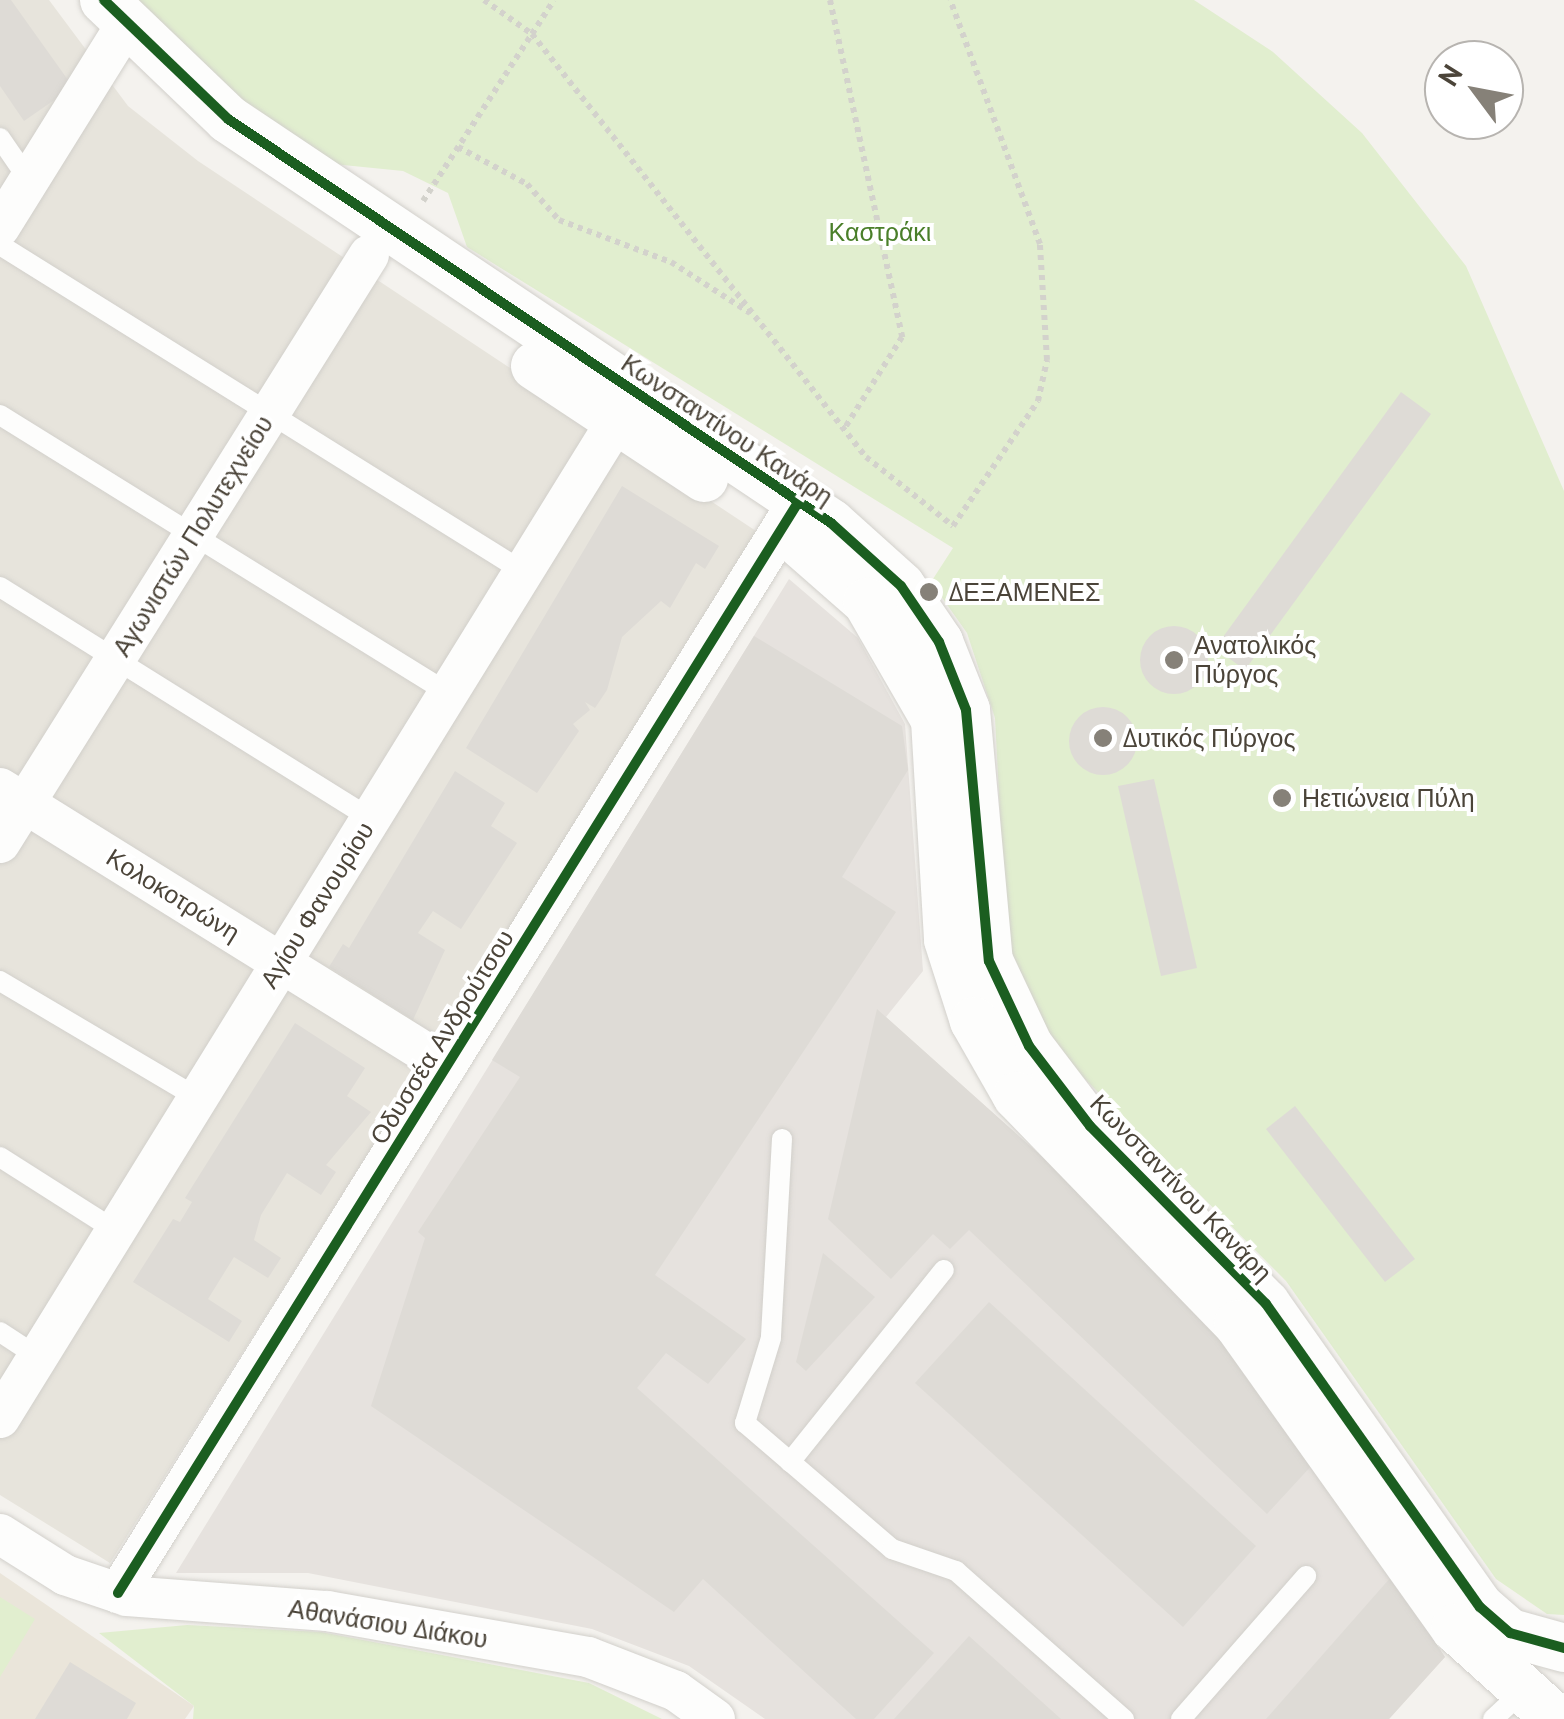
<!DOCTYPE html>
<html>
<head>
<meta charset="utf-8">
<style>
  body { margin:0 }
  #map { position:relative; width:1564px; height:1719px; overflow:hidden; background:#f4f2ee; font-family:"PT Sans",sans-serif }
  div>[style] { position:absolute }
  .residential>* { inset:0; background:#e7e4dc }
  .industrial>* { inset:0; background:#e6e2de }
  .education>* { inset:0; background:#eae5da }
  .green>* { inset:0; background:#e1eecf }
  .building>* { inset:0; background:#dedbd6 }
  .round { border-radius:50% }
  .path>* { height:6px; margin-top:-3px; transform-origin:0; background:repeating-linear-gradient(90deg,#d3d2cc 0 5px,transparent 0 10px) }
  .roads { filter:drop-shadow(0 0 2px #d2d0cb) drop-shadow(0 0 2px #d2d0cb) }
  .service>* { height:20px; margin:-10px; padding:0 10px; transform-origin:10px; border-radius:10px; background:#fdfdfc }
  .minor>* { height:40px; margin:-20px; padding:0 20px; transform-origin:20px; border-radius:20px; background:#fdfdfc }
  .tertiary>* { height:48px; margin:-24px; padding:0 24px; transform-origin:24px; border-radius:24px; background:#fdfdfc }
  .cycleway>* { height:10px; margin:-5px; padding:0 5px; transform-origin:5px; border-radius:5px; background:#1b5e20 }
  .dots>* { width:28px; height:28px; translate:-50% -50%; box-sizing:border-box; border:5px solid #fff; border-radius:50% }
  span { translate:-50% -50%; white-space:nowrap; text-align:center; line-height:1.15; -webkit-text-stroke:8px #fff; paint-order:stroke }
  .park-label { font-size:25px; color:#4a7f2a }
  .street-label { font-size:25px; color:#4b4439 }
  .poi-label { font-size:25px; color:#4b4439 }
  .left { translate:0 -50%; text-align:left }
  .north { position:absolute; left:1424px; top:40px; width:100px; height:100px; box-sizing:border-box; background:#fff; border:2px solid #b7b4b0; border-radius:50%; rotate:302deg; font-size:28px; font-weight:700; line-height:40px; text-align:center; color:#4b4439 }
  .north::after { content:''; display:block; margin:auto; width:35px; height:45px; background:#868178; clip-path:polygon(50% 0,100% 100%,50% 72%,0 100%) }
</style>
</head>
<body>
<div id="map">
  <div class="residential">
    <div style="clip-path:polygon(0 0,49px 0,128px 106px,198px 161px,759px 533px,110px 1563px,0 1495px)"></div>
  </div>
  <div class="industrial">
    <div style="clip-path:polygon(789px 579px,858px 638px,905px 724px,923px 971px,886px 1017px,1050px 1164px,1314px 1463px,1445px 1657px,1389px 1719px,765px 1719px,689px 1666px,592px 1629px,308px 1573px,176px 1573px)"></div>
  </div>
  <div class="education">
    <div style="clip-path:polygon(0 1573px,194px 1706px,185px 1719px,0 1719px)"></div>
  </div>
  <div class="green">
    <div style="clip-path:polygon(123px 0,1194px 0,1273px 52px,1362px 133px,1466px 266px,1564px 491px,1564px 1615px,1547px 1614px,1496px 1579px,1286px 1281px,1078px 1072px,1036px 1014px,1007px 949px,995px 718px,967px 633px,931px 582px,953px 548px,467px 247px,448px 193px,403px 171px,313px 162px)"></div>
    <div style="clip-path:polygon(0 1597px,35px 1619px,0 1677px)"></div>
    <div style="clip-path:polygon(187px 1625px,321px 1632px,589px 1683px,662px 1719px,193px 1719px,194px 1706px,99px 1633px)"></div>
  </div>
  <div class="building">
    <div style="clip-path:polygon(0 0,11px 0,73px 87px,24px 121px,0 86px)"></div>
    <div style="clip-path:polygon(1401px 392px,1431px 414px,1245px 670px,1215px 648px)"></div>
    <div style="clip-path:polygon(622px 486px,719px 546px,705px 569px,696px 563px,670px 608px,661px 601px,622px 637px,607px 690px,595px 708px,585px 702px,590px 710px,573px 724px,579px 731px,537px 793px,466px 748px)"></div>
    <div class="round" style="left:1140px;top:626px;width:68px;height:68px"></div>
    <div style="clip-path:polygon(754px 636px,902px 726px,908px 770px,842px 877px,896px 912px,655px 1275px,746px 1339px,708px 1384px,666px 1353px,637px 1388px,934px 1653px,874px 1719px,856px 1719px,703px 1579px,674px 1612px,371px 1406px,425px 1238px,418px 1232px,520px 1077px,492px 1060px)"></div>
    <div class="round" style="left:1069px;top:707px;width:68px;height:68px"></div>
    <div style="clip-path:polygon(455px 771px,505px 803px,491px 826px,517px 843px,461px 929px,433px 911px,418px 933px,445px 950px,413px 1020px,329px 967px,343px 944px,349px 948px)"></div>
    <div style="clip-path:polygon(1154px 779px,1197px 968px,1161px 976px,1118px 786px)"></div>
    <div style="clip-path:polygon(877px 1009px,1050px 1164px,1231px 1347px,1314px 1463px,1267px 1514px,969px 1230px,950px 1249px,933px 1234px,891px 1279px,828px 1219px)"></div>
    <div style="clip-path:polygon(295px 1023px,365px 1068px,347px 1096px,371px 1112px,326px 1165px,336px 1172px,321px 1195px,287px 1173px,261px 1215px,254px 1240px,281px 1258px,268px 1278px,234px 1257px,208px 1299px,242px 1321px,229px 1342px,133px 1282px,173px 1219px,180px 1222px,192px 1202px,185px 1198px)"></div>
    <div style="clip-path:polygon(1295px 1106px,1415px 1259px,1385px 1282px,1266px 1129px)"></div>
    <div style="clip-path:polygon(823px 1253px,875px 1297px,806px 1371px,796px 1362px)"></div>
    <div style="clip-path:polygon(989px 1302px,1256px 1546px,1183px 1627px,915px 1383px)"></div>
    <div style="clip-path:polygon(1391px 1577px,1445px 1657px,1389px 1719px,1266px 1719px)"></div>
    <div style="clip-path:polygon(969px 1636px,1061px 1719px,894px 1719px)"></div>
    <div style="clip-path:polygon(70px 1662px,136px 1703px,127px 1719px,35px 1719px)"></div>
  </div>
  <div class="path">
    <div style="left:484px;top:0;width:59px;rotate:35.3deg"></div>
    <div style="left:532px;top:34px;width:40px;rotate:-57.1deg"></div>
    <div style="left:830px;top:0;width:345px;rotate:77.9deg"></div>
    <div style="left:902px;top:337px;width:109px;rotate:122.2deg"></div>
    <div style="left:458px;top:147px;width:78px;rotate:28.2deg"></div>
    <div style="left:527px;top:184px;width:48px;rotate:48.4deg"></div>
    <div style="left:559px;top:220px;width:120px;rotate:20.6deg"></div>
    <div style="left:671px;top:262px;width:94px;rotate:32.8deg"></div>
    <div style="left:423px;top:201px;width:199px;rotate:-56.9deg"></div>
    <div style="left:532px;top:34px;width:539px;rotate:51.71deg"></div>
    <div style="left:866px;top:457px;width:111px;rotate:38.4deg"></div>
    <div style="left:953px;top:526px;width:151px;rotate:-55.8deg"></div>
    <div style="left:1038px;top:401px;width:42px;rotate:-77.6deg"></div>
    <div style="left:1047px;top:360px;width:116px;rotate:-93.5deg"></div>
    <div style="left:1040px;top:244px;width:260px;rotate:-110.2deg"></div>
  </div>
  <div class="roads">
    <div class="service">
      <div style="left:0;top:138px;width:51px;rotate:55.4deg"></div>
      <div style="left:0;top:245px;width:618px;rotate:31.97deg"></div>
      <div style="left:0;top:415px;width:527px;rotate:31.82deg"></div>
      <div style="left:0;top:587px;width:438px;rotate:32deg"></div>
      <div style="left:0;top:981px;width:230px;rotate:30.6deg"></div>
      <div style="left:782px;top:1139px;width:199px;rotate:93.2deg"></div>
      <div style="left:771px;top:1338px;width:89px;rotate:107deg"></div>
      <div style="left:745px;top:1423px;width:194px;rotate:40.6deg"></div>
      <div style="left:892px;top:1549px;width:68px;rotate:19deg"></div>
      <div style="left:956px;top:1571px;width:224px;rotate:41.4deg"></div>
      <div style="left:0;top:1157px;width:138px;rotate:32.5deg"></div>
      <div style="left:0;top:1332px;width:45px;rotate:33.3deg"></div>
      <div style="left:790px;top:1462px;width:246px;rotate:-51.3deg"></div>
      <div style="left:1181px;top:1719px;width:190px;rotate:-48.8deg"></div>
      <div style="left:1493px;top:1719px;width:38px;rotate:-43deg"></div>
    </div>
    <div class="minor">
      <div style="left:0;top:227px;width:237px;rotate:-58.1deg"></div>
      <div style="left:0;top:788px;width:526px;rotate:31.88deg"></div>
      <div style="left:0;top:843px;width:694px;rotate:-57.89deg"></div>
      <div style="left:0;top:1418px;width:1202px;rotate:-58.27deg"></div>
      <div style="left:0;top:1534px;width:77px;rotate:32.2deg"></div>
      <div style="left:65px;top:1575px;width:65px;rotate:18.7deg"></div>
      <div style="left:127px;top:1596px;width:201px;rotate:4.3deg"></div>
      <div style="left:327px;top:1611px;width:265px;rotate:10deg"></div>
      <div style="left:588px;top:1657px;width:94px;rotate:21.1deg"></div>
      <div style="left:676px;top:1691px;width:48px;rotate:35.7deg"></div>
      <div style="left:118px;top:1593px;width:1286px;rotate:-58.07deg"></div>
    </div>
    <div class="tertiary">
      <div style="left:104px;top:0;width:172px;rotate:43.8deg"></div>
      <div style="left:228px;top:119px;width:726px;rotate:33.82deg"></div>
      <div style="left:831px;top:523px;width:94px;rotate:42deg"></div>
      <div style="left:901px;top:586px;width:68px;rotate:55.8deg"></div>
      <div style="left:939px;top:642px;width:73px;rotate:68.3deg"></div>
      <div style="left:966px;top:710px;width:252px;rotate:84.8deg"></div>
      <div style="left:989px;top:961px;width:94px;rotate:64.8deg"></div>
      <div style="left:1029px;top:1046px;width:101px;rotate:52.7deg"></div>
      <div style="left:1090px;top:1126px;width:250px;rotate:45.3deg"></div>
      <div style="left:1266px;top:1304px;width:371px;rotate:54.8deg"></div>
      <div style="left:1480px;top:1607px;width:40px;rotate:41deg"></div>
      <div style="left:1510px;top:1633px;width:56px;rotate:15.5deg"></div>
      <div style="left:535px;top:366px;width:203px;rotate:33.5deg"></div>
      <div style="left:786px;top:531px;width:108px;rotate:41.2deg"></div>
      <div style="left:867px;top:602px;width:136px;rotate:60deg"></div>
      <div style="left:935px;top:720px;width:220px;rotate:86.6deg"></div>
      <div style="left:948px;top:940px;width:85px;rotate:72.2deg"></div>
      <div style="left:974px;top:1021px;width:86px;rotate:60.2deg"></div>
      <div style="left:1017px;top:1096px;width:318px;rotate:45.9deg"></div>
      <div style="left:1238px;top:1324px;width:374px;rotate:54.5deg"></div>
      <div style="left:1455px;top:1628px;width:136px;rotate:42deg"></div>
    </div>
  </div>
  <div class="cycleway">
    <div style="left:104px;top:0;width:172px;rotate:43.8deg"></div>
    <div style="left:228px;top:119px;width:726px;rotate:33.82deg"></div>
    <div style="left:831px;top:523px;width:94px;rotate:42deg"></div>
    <div style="left:901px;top:586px;width:68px;rotate:55.8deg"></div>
    <div style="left:939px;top:642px;width:73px;rotate:68.3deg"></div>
    <div style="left:966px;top:710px;width:252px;rotate:84.8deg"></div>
    <div style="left:989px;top:961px;width:94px;rotate:64.8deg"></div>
    <div style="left:1029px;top:1046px;width:101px;rotate:52.7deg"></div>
    <div style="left:1090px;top:1126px;width:250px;rotate:45.3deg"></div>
    <div style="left:1266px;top:1304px;width:371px;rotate:54.8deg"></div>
    <div style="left:1480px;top:1607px;width:40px;rotate:41deg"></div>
    <div style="left:1510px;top:1633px;width:56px;rotate:15.5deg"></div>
    <div style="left:118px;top:1593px;width:1287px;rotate:-58.05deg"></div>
  </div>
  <div class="dots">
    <div style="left:929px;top:592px;background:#868178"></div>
    <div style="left:1174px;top:660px;background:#868178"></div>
    <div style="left:1103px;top:738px;background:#868178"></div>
    <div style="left:1282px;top:798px;background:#868178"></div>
  </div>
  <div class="park-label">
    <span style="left:880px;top:232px">Καστράκι</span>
  </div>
  <div class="street-label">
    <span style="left:727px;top:430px;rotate:34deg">Κωνσταντίνου Κανάρη</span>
    <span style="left:193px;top:536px;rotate:-58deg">Αγωνιστών Πολυτεχνείου</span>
    <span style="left:173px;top:895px;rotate:32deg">Κολοκοτρώνη</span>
    <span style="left:317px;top:905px;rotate:-58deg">Αγίου Φανουρίου</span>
    <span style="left:442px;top:1037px;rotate:-58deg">Οδυσσέα Ανδρούτσου</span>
    <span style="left:1181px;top:1188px;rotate:46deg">Κωνσταντίνου Κανάρη</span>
    <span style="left:388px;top:1624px;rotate:9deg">Αθανάσιου Διάκου</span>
  </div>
  <div class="poi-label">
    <span class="left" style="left:949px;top:592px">ΔΕΞΑΜΕΝΕΣ</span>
    <span class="left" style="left:1194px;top:660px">Ανατολικός<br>Πύργος</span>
    <span class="left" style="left:1123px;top:738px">Δυτικός Πύργος</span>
    <span class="left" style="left:1302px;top:798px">Ηετιώνεια Πύλη</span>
  </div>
  <div class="north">N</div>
</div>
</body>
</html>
